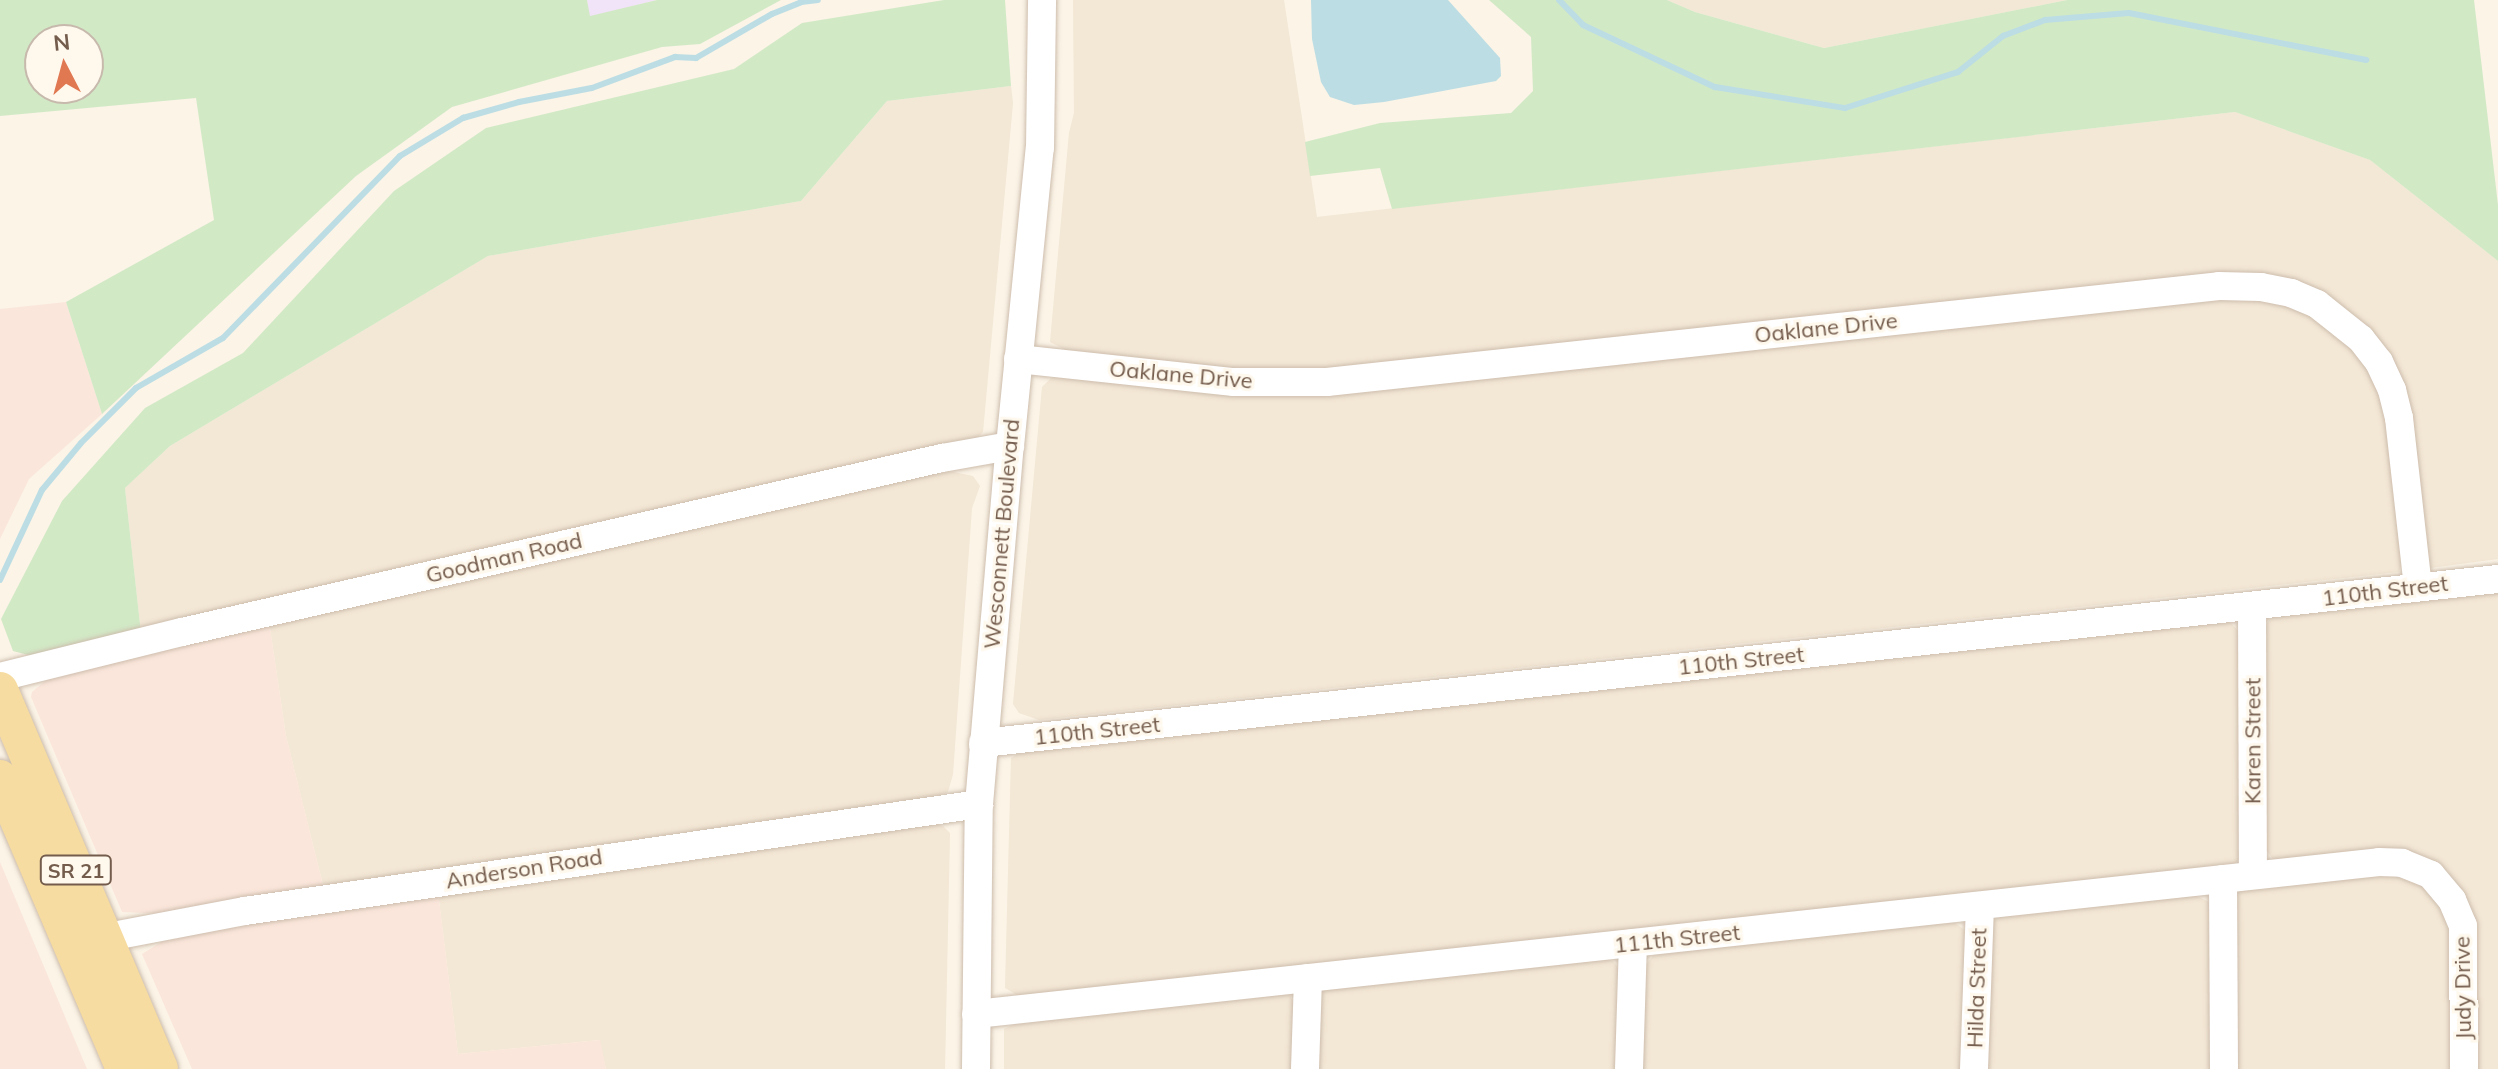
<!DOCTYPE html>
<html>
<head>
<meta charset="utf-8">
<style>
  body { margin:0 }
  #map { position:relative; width:2498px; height:1069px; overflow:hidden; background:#fbf4e7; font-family:Mulish,sans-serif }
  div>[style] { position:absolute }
  .residential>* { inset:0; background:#f3e7d5 }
  .commercial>* { inset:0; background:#fbe6db }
  .education>* { inset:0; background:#f1e3f8 }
  .green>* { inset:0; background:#d2e9c6 }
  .water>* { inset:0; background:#bcdde4 }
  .stream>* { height:6px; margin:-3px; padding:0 3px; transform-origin:3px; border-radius:3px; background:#bcdde4 }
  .roads { filter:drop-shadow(0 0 2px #cdbdad) drop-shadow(0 0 2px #cdbdad) }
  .minor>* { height:28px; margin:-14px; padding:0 14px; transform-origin:14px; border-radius:14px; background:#fff }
  .major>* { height:36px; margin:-18px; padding:0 18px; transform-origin:18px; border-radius:18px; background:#f7dca2 }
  span { translate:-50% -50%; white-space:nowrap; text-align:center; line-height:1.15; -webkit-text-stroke:6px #fef8ed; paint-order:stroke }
  .shield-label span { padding:2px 6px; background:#fef8ed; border:2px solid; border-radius:6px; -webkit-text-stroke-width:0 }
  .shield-label { font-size:20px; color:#745c4c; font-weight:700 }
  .street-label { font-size:22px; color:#745c4c }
  .north { position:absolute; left:24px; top:24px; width:80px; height:80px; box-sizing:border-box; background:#fef8ed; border:2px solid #c7baad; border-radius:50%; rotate:354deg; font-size:22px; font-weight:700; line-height:32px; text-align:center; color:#745c4c }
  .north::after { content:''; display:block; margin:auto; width:28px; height:36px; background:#e07851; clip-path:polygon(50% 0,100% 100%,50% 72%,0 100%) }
</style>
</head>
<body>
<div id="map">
  <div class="residential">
    <div style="clip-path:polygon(1073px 0,1284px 0,1317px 217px,2235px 112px,2370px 160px,2498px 261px,2498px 559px,2430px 568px,2404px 395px,2279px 280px,1322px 374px,1256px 374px,1077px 356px,1050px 342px,1069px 133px,1074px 113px)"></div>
    <div style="clip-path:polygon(1667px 0,2067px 0,1824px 48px,1695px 12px)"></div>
    <div style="clip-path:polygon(1011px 86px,1013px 103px,983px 432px,976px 439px,141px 633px,125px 488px,170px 446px,488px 256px,801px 201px,887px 101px)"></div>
    <div style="clip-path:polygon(2196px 297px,2287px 302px,2344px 334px,2381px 386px,2404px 558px,2399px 572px,1039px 720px,1019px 713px,1013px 704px,1042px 387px,1051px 378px,1067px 374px,1263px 393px)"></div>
    <div style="clip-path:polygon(944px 470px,973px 476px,980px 486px,972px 508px,953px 774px,948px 792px,936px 797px,325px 893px,286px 736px,269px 621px)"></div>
    <div style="clip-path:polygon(2498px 588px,2498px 1069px,2473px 1069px,2444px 874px,2285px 862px,2273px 859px,2264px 847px,2262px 630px,2274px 614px)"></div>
    <div style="clip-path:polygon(2219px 619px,2231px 623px,2239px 632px,2241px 857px,2232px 867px,1019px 996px,1005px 988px,1011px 758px,1025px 750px)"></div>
    <div style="clip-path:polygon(922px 821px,943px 826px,950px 833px,945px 1069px,606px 1069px,599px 1040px,458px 1054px,438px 892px)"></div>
    <div style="clip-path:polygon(2403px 874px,2433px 890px,2453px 930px,2454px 1069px,2233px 1069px,2233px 902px,2239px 891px,2250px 884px)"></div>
    <div style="clip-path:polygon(2191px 893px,2211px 903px,2215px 1069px,1984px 1069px,1989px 928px,1994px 920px,2001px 914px)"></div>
    <div style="clip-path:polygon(1942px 920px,1955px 923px,1966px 931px,1965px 1069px,1639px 1069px,1643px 969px,1655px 953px)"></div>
    <div style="clip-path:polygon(1597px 957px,1613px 961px,1619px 969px,1620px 1069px,1314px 1069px,1321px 989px)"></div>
    <div style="clip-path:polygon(1280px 991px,1290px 995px,1296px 1008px,1294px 1069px,1004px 1069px,1004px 1029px,1022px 1020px)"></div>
  </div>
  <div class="commercial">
    <div style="clip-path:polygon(66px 302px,102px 414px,29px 479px,0 539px,0 309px)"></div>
    <div style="clip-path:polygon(269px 621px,286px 736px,325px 893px,174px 914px,122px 912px,31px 697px,32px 692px,50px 677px)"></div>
    <div style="clip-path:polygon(0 862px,87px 1069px,0 1069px)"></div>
    <div style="clip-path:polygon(438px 892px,458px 1054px,600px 1040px,606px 1069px,192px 1069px,142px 954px,179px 931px)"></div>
  </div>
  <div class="education">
    <div style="clip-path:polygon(587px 0,657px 0,589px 17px)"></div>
  </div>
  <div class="green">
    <div style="clip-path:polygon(evenodd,0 0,587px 0,590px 16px,657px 0,781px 0,700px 44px,662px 47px,452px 107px,356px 176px,102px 414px,66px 302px,214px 220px,196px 98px,0 116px,0 0,40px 40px,88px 40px,88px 88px,40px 88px,40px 40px)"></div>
    <div style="clip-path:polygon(944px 0,1005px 0,1011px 86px,887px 101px,801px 201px,488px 256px,170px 446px,125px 488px,141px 633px,32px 656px,13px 651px,1px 619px,62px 501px,145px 408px,243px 353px,394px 191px,486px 128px,734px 69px,802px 23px)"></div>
    <div style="clip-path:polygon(1489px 0,1667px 0,1695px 12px,1824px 48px,2067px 0,2474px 0,2498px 205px,2498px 261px,2370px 160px,2235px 112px,1392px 209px,1380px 168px,1310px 176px,1305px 142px,1380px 123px,1511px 113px,1533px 91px,1531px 37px)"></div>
  </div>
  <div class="water">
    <div style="clip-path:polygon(1311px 0,1448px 0,1500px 58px,1501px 76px,1496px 81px,1384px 102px,1354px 105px,1330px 97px,1321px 82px,1312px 39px)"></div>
  </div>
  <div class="stream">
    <div style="left:1559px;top:0;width:35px;rotate:46deg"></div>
    <div style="left:1583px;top:25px;width:146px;rotate:25.2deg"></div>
    <div style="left:1715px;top:87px;width:132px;rotate:9.2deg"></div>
    <div style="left:1845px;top:108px;width:119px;rotate:-17.7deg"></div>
    <div style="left:1958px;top:72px;width:58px;rotate:-38.7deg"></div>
    <div style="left:2003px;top:36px;width:45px;rotate:-20.9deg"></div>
    <div style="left:2045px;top:20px;width:84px;rotate:-4.8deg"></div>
    <div style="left:2129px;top:13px;width:242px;rotate:11.2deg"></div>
    <div style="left:0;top:580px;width:99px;rotate:-65deg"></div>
    <div style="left:42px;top:490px;width:61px;rotate:-50.3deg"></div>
    <div style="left:81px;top:443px;width:78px;rotate:-45deg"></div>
    <div style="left:136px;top:388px;width:100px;rotate:-29.9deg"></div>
    <div style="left:223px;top:338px;width:254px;rotate:-45.8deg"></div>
    <div style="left:400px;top:156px;width:74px;rotate:-31.1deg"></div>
    <div style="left:463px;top:118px;width:58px;rotate:-15.9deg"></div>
    <div style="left:519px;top:102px;width:74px;rotate:-10.9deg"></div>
    <div style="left:592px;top:88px;width:89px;rotate:-20.5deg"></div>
    <div style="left:675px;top:57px;width:21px;rotate:3deg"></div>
    <div style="left:696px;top:58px;width:88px;rotate:-30.1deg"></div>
    <div style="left:772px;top:14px;width:31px;rotate:-22deg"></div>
    <div style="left:801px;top:2px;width:17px;rotate:-7deg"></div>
  </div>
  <div class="roads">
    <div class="minor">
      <div style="left:1018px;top:359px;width:217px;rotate:6.1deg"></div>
      <div style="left:1234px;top:382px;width:93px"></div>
      <div style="left:1327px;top:382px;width:897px;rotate:-6.14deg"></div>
      <div style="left:2219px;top:286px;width:42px;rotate:1.4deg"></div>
      <div style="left:2261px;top:287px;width:31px;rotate:11deg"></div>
      <div style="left:2291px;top:293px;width:28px;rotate:23deg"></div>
      <div style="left:2317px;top:304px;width:56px;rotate:38.5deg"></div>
      <div style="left:2361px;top:339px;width:29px;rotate:52deg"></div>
      <div style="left:2379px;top:362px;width:31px;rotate:65deg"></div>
      <div style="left:2392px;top:390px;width:29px;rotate:76deg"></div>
      <div style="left:2399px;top:418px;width:170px;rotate:83.6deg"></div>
      <div style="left:2252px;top:607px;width:268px;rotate:89.8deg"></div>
      <div style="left:0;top:677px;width:187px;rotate:-13.9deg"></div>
      <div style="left:182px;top:632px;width:780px;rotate:-12.9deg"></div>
      <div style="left:942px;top:458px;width:69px;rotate:-10deg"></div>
      <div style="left:983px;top:743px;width:1524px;rotate:-6.18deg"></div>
      <div style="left:2223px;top:879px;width:190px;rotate:89.7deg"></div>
      <div style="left:87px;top:941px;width:161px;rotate:-10.8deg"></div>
      <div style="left:245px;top:911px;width:742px;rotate:-8.29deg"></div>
      <div style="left:976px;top:1014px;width:1411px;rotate:-6.18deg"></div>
      <div style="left:2379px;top:862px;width:23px;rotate:2deg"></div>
      <div style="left:2402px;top:863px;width:31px;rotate:22deg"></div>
      <div style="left:2431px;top:875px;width:33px;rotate:50deg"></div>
      <div style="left:2452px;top:900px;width:28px;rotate:67deg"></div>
      <div style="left:2463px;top:926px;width:143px;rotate:89.6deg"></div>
      <div style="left:976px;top:1069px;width:265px;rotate:-89.4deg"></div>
      <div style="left:979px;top:804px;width:359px;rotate:-85.1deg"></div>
      <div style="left:1010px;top:446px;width:300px;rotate:-84.3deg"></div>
      <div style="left:1040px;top:148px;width:148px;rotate:-89.2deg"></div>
      <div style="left:1305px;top:1069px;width:91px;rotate:-88.1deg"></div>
      <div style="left:1629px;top:1069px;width:126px;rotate:-88.2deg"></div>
      <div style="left:1974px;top:1069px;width:162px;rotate:-87.9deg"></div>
    </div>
    <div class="major">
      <div style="left:0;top:690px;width:411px;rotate:67.1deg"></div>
      <div style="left:0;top:778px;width:316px;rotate:66.9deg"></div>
    </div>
  </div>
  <div class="shield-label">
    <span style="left:76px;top:870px">SR 21</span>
  </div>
  <div class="street-label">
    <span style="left:1826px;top:328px;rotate:-6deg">Oaklane Drive</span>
    <span style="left:1181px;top:375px;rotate:5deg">Oaklane Drive</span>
    <span style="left:1002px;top:534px;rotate:-85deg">Wesconnett Boulevard</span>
    <span style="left:504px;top:558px;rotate:-13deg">Goodman Road</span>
    <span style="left:2385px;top:591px;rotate:-7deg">110th Street</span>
    <span style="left:1741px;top:661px;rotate:-6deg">110th Street</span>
    <span style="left:1097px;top:731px;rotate:-6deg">110th Street</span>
    <span style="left:2253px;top:741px;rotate:-90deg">Karen Street</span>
    <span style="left:524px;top:869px;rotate:-9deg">Anderson Road</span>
    <span style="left:1677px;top:939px;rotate:-6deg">111th Street</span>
    <span style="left:1977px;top:988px;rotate:-88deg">Hilda Street</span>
    <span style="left:2463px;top:988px;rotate:-91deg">Judy Drive</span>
  </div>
  <div class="north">N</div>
</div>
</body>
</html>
